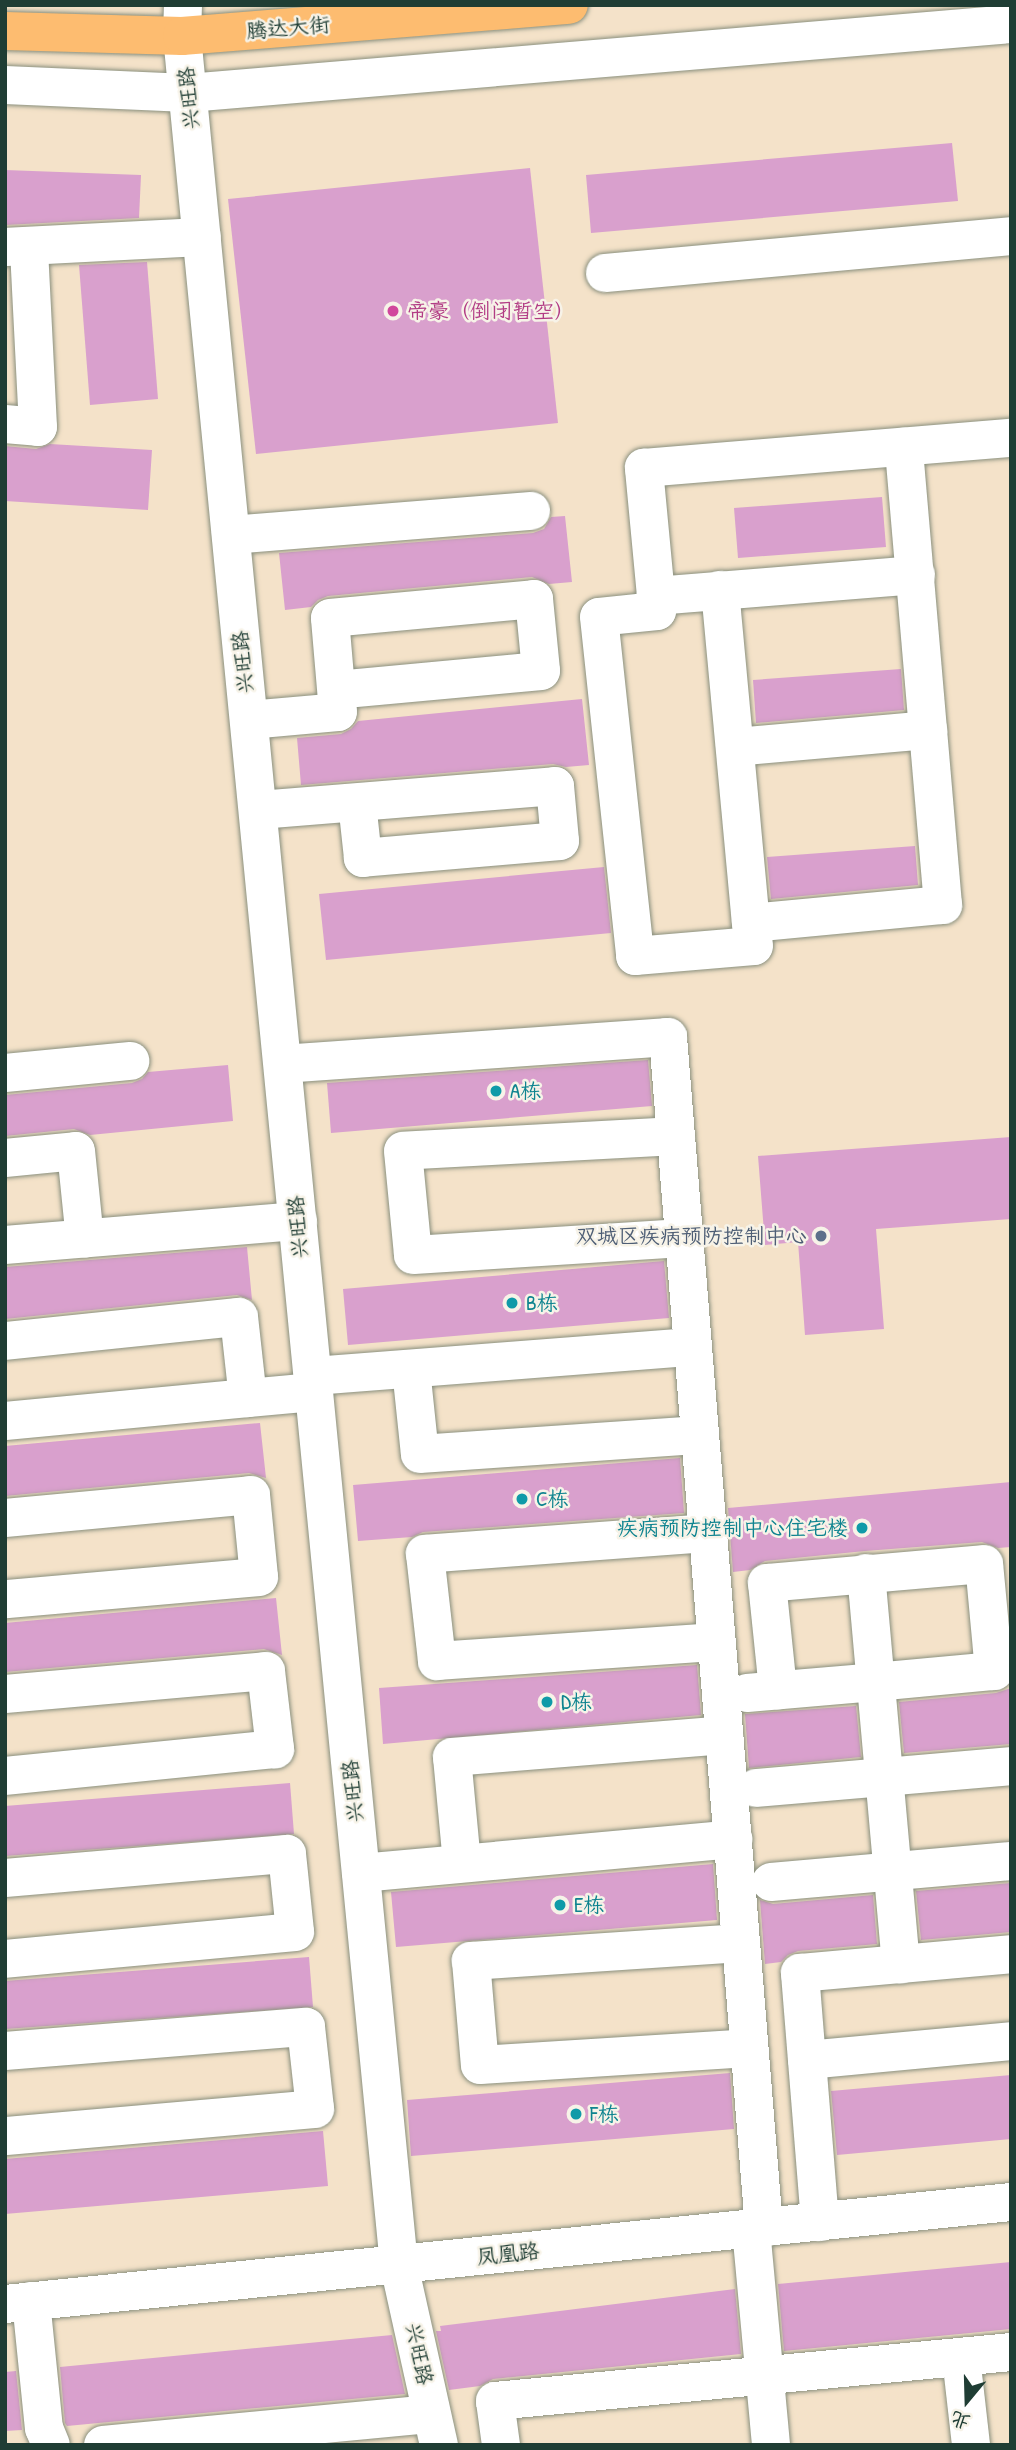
<!DOCTYPE html>
<html>
<head>
<meta charset="utf-8">
<style>
  body { margin:0 }
  #map { position:relative; width:1016px; height:2450px; overflow:hidden; background:#f4e2c9; font-family:"Patrick Hand","LXGW WenKai TC",sans-serif }
  div>[style] { position:absolute }
  .building>* { inset:0; background:#d9a0cd }
  .roads { filter:drop-shadow(0 0 2px #8a907e) drop-shadow(0 0 2px #8a907e) }
  .minor>* { height:38px; margin:-19px; padding:0 19px; transform-origin:19px; border-radius:19px; background:#fff }
  .major>* { height:38px; margin:-19px; padding:0 19px; transform-origin:19px; border-radius:19px; background:#fdbc70 }
  .dots>* { width:19px; height:19px; translate:-50% -50%; box-sizing:border-box; border:4px solid #f7f3e8; border-radius:50% }
  span { translate:-50% -50%; white-space:nowrap; text-align:center; line-height:1.15; -webkit-text-stroke:5px #f7f3e8; paint-order:stroke }
  .street-label { font-size:21px; color:#1f3d34 }
  .hotel-label { font-size:21px; color:#b23c85 }
  .left { translate:0 -50%; text-align:left }
  .culture-label { font-size:21px; color:#0d838f }
  .right { translate:-100% -50%; text-align:right }
  .service-label { font-size:21px; color:#4e5e75 }
  .frame { position:absolute; inset:0; border:7px solid #1f3d34; pointer-events:none }
  .north { position:absolute; left:932px; top:2366px; width:70px; height:70px; -webkit-text-stroke:5px #f7f3e8; paint-order:stroke; rotate:199deg; font-size:19px; font-weight:700; line-height:28px; text-align:center; color:#1f3d34 }
  .north::after { content:''; display:block; margin:auto; width:24px; height:32px; background:#1f3d34; clip-path:polygon(50% 0,100% 100%,50% 72%,0 100%) }
</style>
</head>
<body>
<div id="map">
  <div class="building">
    <div style="clip-path:polygon(952px 143px,958px 201px,591px 233px,586px 175px)"></div>
    <div style="clip-path:polygon(530px 168px,558px 423px,256px 454px,228px 199px)"></div>
    <div style="clip-path:polygon(5px 170px,141px 175px,139px 218px,5px 225px)"></div>
    <div style="clip-path:polygon(147px 262px,158px 399px,90px 405px,79px 265px)"></div>
    <div style="clip-path:polygon(50px 444px,152px 450px,148px 510px,5px 501px,5px 446px,36px 449px)"></div>
    <div style="clip-path:polygon(882px 497px,886px 547px,738px 558px,734px 508px)"></div>
    <div style="clip-path:polygon(565px 516px,572px 582px,549px 584px,532px 577px,328px 596px,318px 600px,311px 607px,285px 610px,279px 553px,533px 533px,544px 529px,551px 517px)"></div>
    <div style="clip-path:polygon(901px 669px,904px 710px,756px 723px,753px 680px)"></div>
    <div style="clip-path:polygon(582px 699px,589px 765px,566px 767px,553px 764px,301px 785px,297px 738px,341px 734px,351px 729px,358px 721px)"></div>
    <div style="clip-path:polygon(915px 846px,918px 885px,771px 899px,767px 857px)"></div>
    <div style="clip-path:polygon(604px 867px,611px 933px,326px 960px,319px 894px)"></div>
    <div style="clip-path:polygon(648px 1060px,652px 1106px,331px 1133px,327px 1083px)"></div>
    <div style="clip-path:polygon(228px 1065px,233px 1121px,90px 1135px,74px 1129px,5px 1136px,5px 1095px,132px 1083px,142px 1079px,148px 1072px)"></div>
    <div style="clip-path:polygon(1011px 1137px,1011px 1219px,876px 1229px,884px 1329px,805px 1335px,798px 1242px,765px 1245px,758px 1156px)"></div>
    <div style="clip-path:polygon(247px 1247px,252px 1300px,237px 1295px,5px 1319px,5px 1267px)"></div>
    <div style="clip-path:polygon(664px 1261px,669px 1318px,348px 1345px,343px 1289px)"></div>
    <div style="clip-path:polygon(260px 1423px,266px 1478px,249px 1473px,5px 1496px,5px 1446px)"></div>
    <div style="clip-path:polygon(680px 1458px,684px 1513px,423px 1532px,412px 1537px,358px 1541px,353px 1485px)"></div>
    <div style="clip-path:polygon(1011px 1482px,1011px 1547px,998px 1548px,982px 1542px,865px 1551px,765px 1561px,750px 1570px,733px 1572px,728px 1508px)"></div>
    <div style="clip-path:polygon(276px 1598px,282px 1655px,264px 1649px,5px 1672px,5px 1623px)"></div>
    <div style="clip-path:polygon(697px 1665px,701px 1715px,383px 1744px,379px 1688px)"></div>
    <div style="clip-path:polygon(1011px 1688px,1011px 1744px,904px 1753px,899px 1702px,996px 1693px)"></div>
    <div style="clip-path:polygon(856px 1706px,861px 1757px,749px 1768px,745px 1714px)"></div>
    <div style="clip-path:polygon(290px 1783px,294px 1834px,5px 1856px,5px 1806px)"></div>
    <div style="clip-path:polygon(713px 1864px,717px 1920px,396px 1947px,391px 1892px)"></div>
    <div style="clip-path:polygon(1011px 1883px,1011px 1932px,921px 1940px,916px 1891px)"></div>
    <div style="clip-path:polygon(873px 1895px,877px 1944px,798px 1951px,788px 1955px,781px 1962px,765px 1964px,760px 1900px,773px 1904px)"></div>
    <div style="clip-path:polygon(309px 1957px,313px 2007px,5px 2029px,5px 1981px)"></div>
    <div style="clip-path:polygon(730px 2073px,734px 2129px,411px 2156px,407px 2100px)"></div>
    <div style="clip-path:polygon(1011px 2075px,1011px 2139px,837px 2155px,831px 2091px)"></div>
    <div style="clip-path:polygon(323px 2131px,328px 2186px,5px 2214px,5px 2159px)"></div>
    <div style="clip-path:polygon(1011px 2262px,1011px 2329px,784px 2351px,778px 2284px)"></div>
    <div style="clip-path:polygon(735px 2289px,741px 2354px,493px 2379px,480px 2386px,449px 2390px,436px 2331px,441px 2331px,440px 2326px)"></div>
    <div style="clip-path:polygon(392px 2335px,405px 2394px,67px 2426px,65px 2423px,60px 2367px)"></div>
    <div style="clip-path:polygon(16px 2371px,22px 2430px,5px 2431px,5px 2372px)"></div>
  </div>
  <div class="roads">
    <div class="minor">
      <div style="left:183px;top:5px;width:31px;rotate:92deg"></div>
      <div style="left:182px;top:36px;width:2240px;rotate:84.44deg"></div>
      <div style="left:399px;top:2265px;width:184px;rotate:77.5deg"></div>
      <div style="left:5px;top:85px;width:183px;rotate:2.5deg"></div>
      <div style="left:188px;top:93px;width:826px;rotate:-4.79deg"></div>
      <div style="left:5px;top:247px;width:197px;rotate:-2.9deg"></div>
      <div style="left:605px;top:273px;width:408px;rotate:-5.2deg"></div>
      <div style="left:5px;top:424px;width:33px;rotate:5deg"></div>
      <div style="left:38px;top:427px;width:180px;rotate:-92.9deg"></div>
      <div style="left:231px;top:535px;width:301px;rotate:-4.6deg"></div>
      <div style="left:916px;top:575px;width:261px;rotate:175.4deg"></div>
      <div style="left:656px;top:596px;width:129px;rotate:-95.4deg"></div>
      <div style="left:644px;top:468px;width:368px;rotate:-4.7deg"></div>
      <div style="left:720px;top:590px;width:334px;rotate:84.7deg"></div>
      <div style="left:751px;top:923px;width:193px;rotate:-5.4deg"></div>
      <div style="left:943px;top:905px;width:460px;rotate:-94.9deg"></div>
      <div style="left:656px;top:596px;width:15px;rotate:86deg"></div>
      <div style="left:657px;top:611px;width:58px;rotate:174.1deg"></div>
      <div style="left:599px;top:617px;width:341px;rotate:83.9deg"></div>
      <div style="left:635px;top:956px;width:119px;rotate:-4.8deg"></div>
      <div style="left:754px;top:946px;width:23px;rotate:-97deg"></div>
      <div style="left:249px;top:720px;width:89px;rotate:-5.1deg"></div>
      <div style="left:338px;top:712px;width:94px;rotate:-94.9deg"></div>
      <div style="left:330px;top:618px;width:205px;rotate:-5.3deg"></div>
      <div style="left:534px;top:599px;width:72px;rotate:84.4deg"></div>
      <div style="left:541px;top:671px;width:205px;rotate:174.7deg"></div>
      <div style="left:735px;top:747px;width:194px;rotate:-5deg"></div>
      <div style="left:259px;top:810px;width:297px;rotate:-4.6deg"></div>
      <div style="left:555px;top:786px;width:55px;rotate:84.8deg"></div>
      <div style="left:560px;top:841px;width:198px;rotate:175.1deg"></div>
      <div style="left:363px;top:858px;width:55px;rotate:-96.2deg"></div>
      <div style="left:283px;top:1064px;width:386px;rotate:-4deg"></div>
      <div style="left:668px;top:1037px;width:1195px;rotate:85.39deg"></div>
      <div style="left:5px;top:1073px;width:126px;rotate:-5.5deg"></div>
      <div style="left:676px;top:1136px;width:273px;rotate:176.9deg"></div>
      <div style="left:403px;top:1151px;width:104px;rotate:84.5deg"></div>
      <div style="left:413px;top:1255px;width:271px;rotate:-3.6deg"></div>
      <div style="left:5px;top:1158px;width:71px;rotate:-5.6deg"></div>
      <div style="left:76px;top:1151px;width:88px;rotate:84.2deg"></div>
      <div style="left:5px;top:1245px;width:294px;rotate:-4.7deg"></div>
      <div style="left:5px;top:1341px;width:235px;rotate:-5.9deg"></div>
      <div style="left:239px;top:1317px;width:81px;rotate:83.7deg"></div>
      <div style="left:248px;top:1398px;width:244px;rotate:174.6deg"></div>
      <div style="left:411px;top:1369px;width:85px;rotate:84deg"></div>
      <div style="left:420px;top:1454px;width:280px;rotate:-3.9deg"></div>
      <div style="left:313px;top:1376px;width:380px;rotate:-4.4deg"></div>
      <div style="left:248px;top:1398px;width:66px;rotate:-5.2deg"></div>
      <div style="left:5px;top:1518px;width:247px;rotate:-5.3deg"></div>
      <div style="left:251px;top:1495px;width:82px;rotate:84.4deg"></div>
      <div style="left:259px;top:1577px;width:255px;rotate:175deg"></div>
      <div style="left:708px;top:1533px;width:284px;rotate:175.8deg"></div>
      <div style="left:425px;top:1554px;width:108px;rotate:83.6deg"></div>
      <div style="left:437px;top:1661px;width:280px;rotate:-3.9deg"></div>
      <div style="left:866px;top:1573px;width:393px;rotate:84.9deg"></div>
      <div style="left:747px;top:1693px;width:128px;rotate:-4.9deg"></div>
      <div style="left:875px;top:1682px;width:120px;rotate:-5.3deg"></div>
      <div style="left:994px;top:1671px;width:107px;rotate:-95.3deg"></div>
      <div style="left:984px;top:1564px;width:218px;rotate:175deg"></div>
      <div style="left:767px;top:1583px;width:108px;rotate:84.1deg"></div>
      <div style="left:5px;top:1694px;width:262px;rotate:-5deg"></div>
      <div style="left:266px;top:1671px;width:79px;rotate:83.4deg"></div>
      <div style="left:275px;top:1749px;width:271px;rotate:174.3deg"></div>
      <div style="left:756px;top:1788px;width:256px;rotate:-4.9deg"></div>
      <div style="left:462px;top:1863px;width:106px;rotate:-95.4deg"></div>
      <div style="left:452px;top:1757px;width:273px;rotate:-4.6deg"></div>
      <div style="left:361px;top:1873px;width:374px;rotate:-5.2deg"></div>
      <div style="left:5px;top:1878px;width:283px;rotate:-4.9deg"></div>
      <div style="left:287px;top:1854px;width:78px;rotate:84.1deg"></div>
      <div style="left:295px;top:1932px;width:291px;rotate:174.7deg"></div>
      <div style="left:771px;top:1882px;width:241px;rotate:-5deg"></div>
      <div style="left:741px;top:1943px;width:271px;rotate:176.2deg"></div>
      <div style="left:471px;top:1961px;width:104px;rotate:85.1deg"></div>
      <div style="left:480px;top:2065px;width:269px;rotate:-3.6deg"></div>
      <div style="left:5px;top:2051px;width:302px;rotate:-4.6deg"></div>
      <div style="left:306px;top:2027px;width:82px;rotate:83.7deg"></div>
      <div style="left:315px;top:2109px;width:311px;rotate:175deg"></div>
      <div style="left:807px;top:2060px;width:205px;rotate:-5.3deg"></div>
      <div style="left:820px;top:2222px;width:250px;rotate:-94.6deg"></div>
      <div style="left:800px;top:1973px;width:212px;rotate:-5.1deg"></div>
      <div style="left:751px;top:2229px;width:217px;rotate:84.7deg"></div>
      <div style="left:31px;top:2301px;width:128px;rotate:84.2deg"></div>
      <div style="left:44px;top:2428px;width:18px;rotate:68deg"></div>
      <div style="left:5px;top:2304px;width:1011px;rotate:-5.79deg"></div>
      <div style="left:961px;top:2357px;width:89px;rotate:83.5deg"></div>
      <div style="left:103px;top:2445px;width:330px;rotate:-5.4deg"></div>
      <div style="left:501px;top:2445px;width:44px;rotate:-97.8deg"></div>
      <div style="left:495px;top:2401px;width:518px;rotate:-5.42deg"></div>
    </div>
    <div class="major">
      <div style="left:5px;top:31px;width:177px;rotate:1.6deg"></div>
      <div style="left:182px;top:36px;width:388px;rotate:-4.6deg"></div>
    </div>
  </div>
  <div class="dots">
    <div style="left:393px;top:311px;background:#d1479c"></div>
    <div style="left:496px;top:1091px;background:#0f9aa8"></div>
    <div style="left:821px;top:1236px;background:#5c6f8a"></div>
    <div style="left:512px;top:1303px;background:#0f9aa8"></div>
    <div style="left:522px;top:1499px;background:#0f9aa8"></div>
    <div style="left:862px;top:1528px;background:#0f9aa8"></div>
    <div style="left:547px;top:1702px;background:#0f9aa8"></div>
    <div style="left:560px;top:1905px;background:#0f9aa8"></div>
    <div style="left:576px;top:2114px;background:#0f9aa8"></div>
  </div>
  <div class="street-label">
    <span style="left:288px;top:28px;rotate:-5deg">腾达大街</span>
    <span style="left:189px;top:98px;rotate:-96deg">兴旺路</span>
    <span style="left:243px;top:662px;rotate:-96deg">兴旺路</span>
    <span style="left:298px;top:1227px;rotate:-95deg">兴旺路</span>
    <span style="left:353px;top:1791px;rotate:-96deg">兴旺路</span>
    <span style="left:508px;top:2254px;rotate:-6deg">凤凰路</span>
    <span style="left:419px;top:2354px;rotate:78deg">兴旺路</span>
  </div>
  <div class="hotel-label">
    <span class="left" style="left:407px;top:311px">帝豪（倒闭暂空）</span>
  </div>
  <div class="culture-label">
    <span class="left" style="left:510px;top:1091px">A栋</span>
    <span class="left" style="left:526px;top:1303px">B栋</span>
    <span class="left" style="left:536px;top:1499px">C栋</span>
    <span class="right" style="left:848px;top:1528px">疾病预防控制中心住宅楼</span>
    <span class="left" style="left:561px;top:1702px">D栋</span>
    <span class="left" style="left:574px;top:1905px">E栋</span>
    <span class="left" style="left:590px;top:2114px">F栋</span>
  </div>
  <div class="service-label">
    <span class="right" style="left:807px;top:1236px">双城区疾病预防控制中心</span>
  </div>
  <div class="frame"></div>
  <div class="north">北</div>
</div>
</body>
</html>
